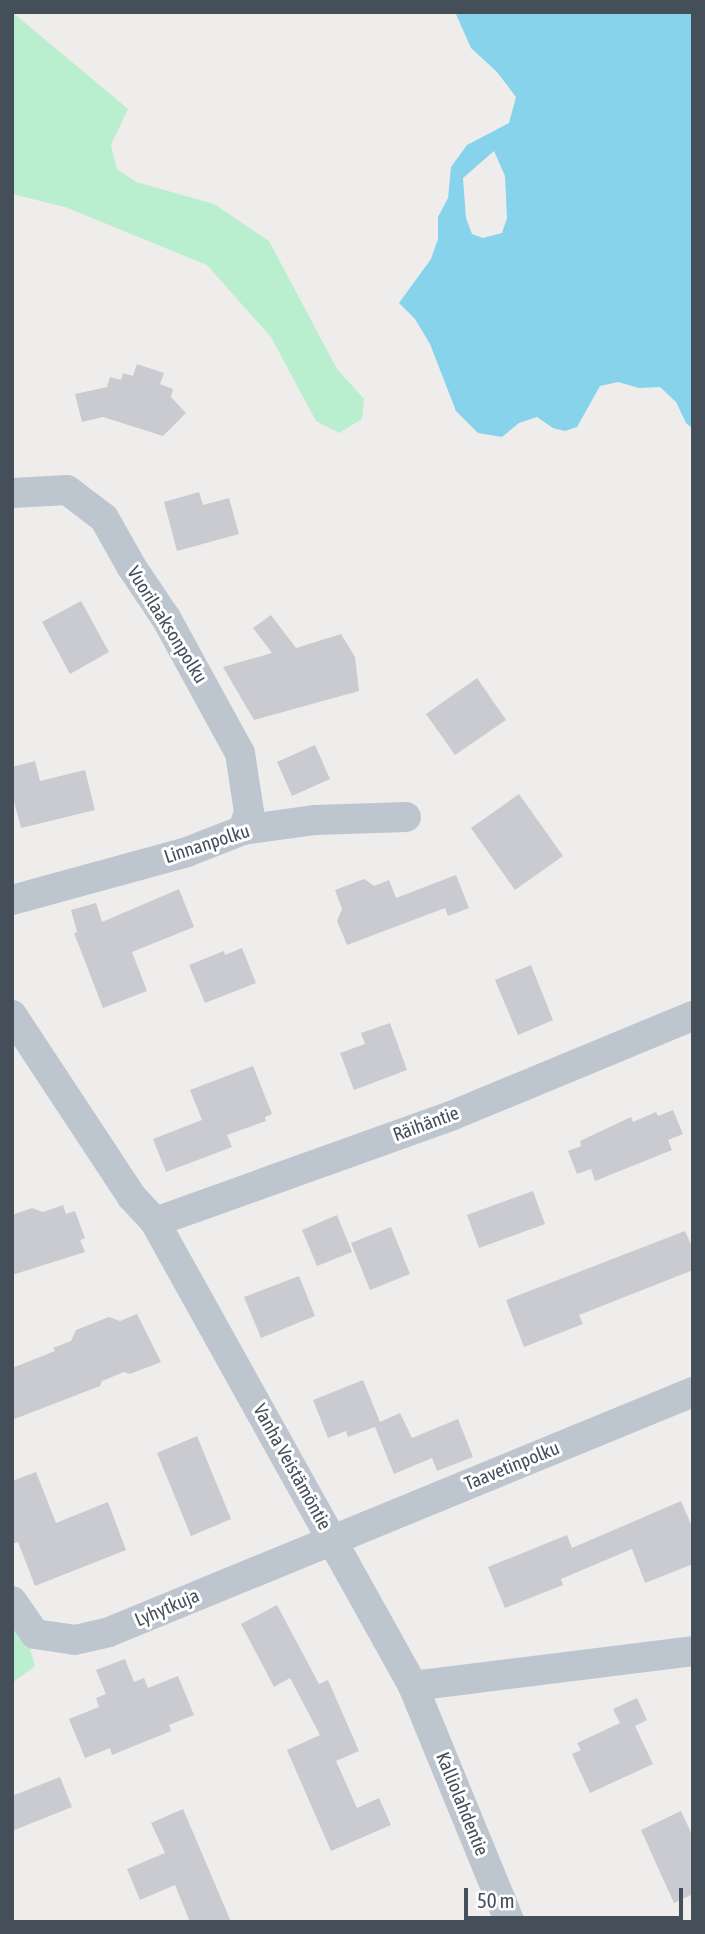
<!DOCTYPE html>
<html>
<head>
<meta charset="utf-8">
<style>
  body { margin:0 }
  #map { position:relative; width:705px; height:1934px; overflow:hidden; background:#efecec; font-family:"Asap Condensed",sans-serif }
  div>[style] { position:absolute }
  .green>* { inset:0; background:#b9eecf }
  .water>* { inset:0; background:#86d3eb }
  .building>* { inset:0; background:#c9cbd1 }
  .street>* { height:30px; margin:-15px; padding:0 15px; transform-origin:15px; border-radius:15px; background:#bdc6cf }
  span { translate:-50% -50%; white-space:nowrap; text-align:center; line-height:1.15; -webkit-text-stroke:6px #fff; paint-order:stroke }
  .street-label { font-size:19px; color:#454f5a }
  .frame { position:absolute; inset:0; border:14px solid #454f5a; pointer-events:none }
  .scale { position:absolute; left:464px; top:1888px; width:219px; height:32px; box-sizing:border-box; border:4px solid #454f5a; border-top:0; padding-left:9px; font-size:21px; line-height:24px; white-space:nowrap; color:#454f5a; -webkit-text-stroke:5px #fff; paint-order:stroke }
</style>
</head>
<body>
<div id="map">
  <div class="green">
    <div style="clip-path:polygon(12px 12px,128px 109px,111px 145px,117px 169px,136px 182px,214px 204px,269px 241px,337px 369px,364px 399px,362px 419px,339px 433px,316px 421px,271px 337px,207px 265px,65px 207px,12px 194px)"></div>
    <div style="clip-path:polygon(12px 1618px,27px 1638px,35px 1666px,12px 1683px)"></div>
  </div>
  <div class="water">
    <div style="clip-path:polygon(evenodd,455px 12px,693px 12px,693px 429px,686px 423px,676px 402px,660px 387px,639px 388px,618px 382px,600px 386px,577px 427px,565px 431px,553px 428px,537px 417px,519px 423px,502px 437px,478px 433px,456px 411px,430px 344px,415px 319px,399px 303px,431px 259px,438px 239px,438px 217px,448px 198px,451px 167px,467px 145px,509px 123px,516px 97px,497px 72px,471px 48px,455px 12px,494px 151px,505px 176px,507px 218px,502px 233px,483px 238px,472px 234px,466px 218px,463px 178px,494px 151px)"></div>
  </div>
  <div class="building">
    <div style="clip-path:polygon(137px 364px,164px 373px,160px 384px,173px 389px,171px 397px,186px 413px,163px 436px,103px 417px,82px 422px,75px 394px,107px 387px,110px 377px,121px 380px,123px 373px,133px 376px)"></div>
    <div style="clip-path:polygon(199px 492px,203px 505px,229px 498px,239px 534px,177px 551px,164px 502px)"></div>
    <div style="clip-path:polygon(81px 601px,109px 652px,70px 674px,42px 622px)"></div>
    <div style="clip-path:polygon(271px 615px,296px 648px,341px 634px,355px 657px,359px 691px,254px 720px,223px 667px,272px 653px,253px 628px)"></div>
    <div style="clip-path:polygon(477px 678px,506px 720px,455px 755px,426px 714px)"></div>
    <div style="clip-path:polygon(315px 745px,330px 779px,292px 796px,277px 762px)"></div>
    <div style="clip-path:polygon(35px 761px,40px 781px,85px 770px,95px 810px,21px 828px,12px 794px,12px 767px)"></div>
    <div style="clip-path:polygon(519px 794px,563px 856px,515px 890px,471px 828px)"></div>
    <div style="clip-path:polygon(456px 875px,469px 908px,448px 916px,445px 908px,347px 945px,337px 921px,342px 909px,335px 890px,364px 879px,374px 886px,389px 880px,396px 898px)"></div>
    <div style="clip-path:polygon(179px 889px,194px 927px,132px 952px,147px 991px,103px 1008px,74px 933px,77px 932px,71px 910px,96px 903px,102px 922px)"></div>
    <div style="clip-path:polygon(242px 948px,256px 983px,205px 1003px,189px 965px,224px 951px,225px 955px)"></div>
    <div style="clip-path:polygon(531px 965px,553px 1020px,518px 1035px,495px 980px)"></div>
    <div style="clip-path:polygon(390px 1023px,407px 1070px,354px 1090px,340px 1053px,365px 1044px,361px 1033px)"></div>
    <div style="clip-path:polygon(253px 1066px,272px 1114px,265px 1117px,266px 1121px,227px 1135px,232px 1147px,166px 1172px,153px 1139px,202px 1120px,190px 1090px)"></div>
    <div style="clip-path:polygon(673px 1110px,683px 1134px,668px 1140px,672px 1150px,595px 1181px,591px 1169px,577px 1174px,568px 1151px,581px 1146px,580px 1141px,631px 1117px,633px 1122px,656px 1112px,658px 1116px)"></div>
    <div style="clip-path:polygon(533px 1191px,545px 1224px,479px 1248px,467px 1215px)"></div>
    <div style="clip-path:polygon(63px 1205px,66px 1214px,75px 1211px,85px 1238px,80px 1240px,85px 1252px,12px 1275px,12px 1215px,32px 1208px,43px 1212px)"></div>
    <div style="clip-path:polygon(337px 1215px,352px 1252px,317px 1266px,302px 1230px)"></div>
    <div style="clip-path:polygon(391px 1227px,410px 1274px,370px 1290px,351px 1243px)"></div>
    <div style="clip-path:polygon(685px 1231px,693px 1249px,693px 1270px,579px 1315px,583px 1324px,524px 1347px,506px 1300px)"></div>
    <div style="clip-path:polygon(299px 1276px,315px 1316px,261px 1338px,244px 1297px)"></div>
    <div style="clip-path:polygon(137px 1314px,161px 1362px,130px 1374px,124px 1372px,102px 1381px,100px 1386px,12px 1420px,12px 1368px,55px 1351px,53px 1348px,71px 1341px,76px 1330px,109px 1317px,120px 1321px)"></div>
    <div style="clip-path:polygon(363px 1380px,380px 1422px,400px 1413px,412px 1438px,458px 1419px,473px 1457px,437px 1471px,432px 1458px,394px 1474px,375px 1427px,348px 1437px,346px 1431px,328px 1438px,313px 1400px)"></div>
    <div style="clip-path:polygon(197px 1436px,231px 1519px,191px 1536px,157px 1453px)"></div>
    <div style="clip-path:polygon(36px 1472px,56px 1523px,108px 1502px,126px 1550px,35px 1586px,18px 1542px,12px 1544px,12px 1481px)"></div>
    <div style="clip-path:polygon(681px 1501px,693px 1529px,693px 1564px,645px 1583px,632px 1549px,561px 1579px,563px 1585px,505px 1608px,488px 1567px,567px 1535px,572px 1548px)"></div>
    <div style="clip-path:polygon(277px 1605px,319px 1684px,328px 1680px,359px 1751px,336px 1761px,357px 1808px,379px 1798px,391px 1825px,331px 1851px,287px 1750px,320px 1735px,290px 1678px,274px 1687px,241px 1624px)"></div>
    <div style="clip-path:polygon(125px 1659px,134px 1682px,144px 1678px,148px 1688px,178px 1676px,194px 1715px,169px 1725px,171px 1731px,112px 1755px,110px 1748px,85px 1758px,69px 1719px,99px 1707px,96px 1698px,106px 1694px,96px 1670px)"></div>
    <div style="clip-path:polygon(637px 1698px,647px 1720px,635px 1726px,653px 1764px,590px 1793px,572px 1754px,581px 1750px,577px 1743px,620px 1723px,613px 1709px)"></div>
    <div style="clip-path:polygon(60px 1777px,72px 1807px,12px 1831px,12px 1796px)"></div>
    <div style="clip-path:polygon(183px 1809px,218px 1891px,231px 1922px,190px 1922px,175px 1885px,140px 1900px,127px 1869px,165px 1853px,151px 1823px)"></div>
    <div style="clip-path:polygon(681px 1811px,693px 1837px,693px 1894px,674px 1903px,641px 1830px)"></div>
  </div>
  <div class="street">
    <div style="left:12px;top:493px;width:55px;rotate:-3.1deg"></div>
    <div style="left:67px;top:490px;width:46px;rotate:37.1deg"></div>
    <div style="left:104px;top:518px;width:55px;rotate:60.6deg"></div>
    <div style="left:131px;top:566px;width:63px;rotate:56.1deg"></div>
    <div style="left:166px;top:618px;width:154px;rotate:61.3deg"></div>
    <div style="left:240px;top:753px;width:60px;rotate:81.3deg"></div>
    <div style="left:249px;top:812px;width:19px;rotate:108deg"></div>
    <div style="left:12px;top:900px;width:181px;rotate:-15.3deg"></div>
    <div style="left:187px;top:852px;width:60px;rotate:-21.4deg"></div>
    <div style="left:243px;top:830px;width:73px;rotate:-7.9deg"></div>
    <div style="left:315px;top:820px;width:91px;rotate:-1.9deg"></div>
    <div style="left:12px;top:1015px;width:218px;rotate:56.6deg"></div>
    <div style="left:132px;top:1197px;width:34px;rotate:47deg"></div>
    <div style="left:155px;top:1222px;width:531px;rotate:60.92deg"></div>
    <div style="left:413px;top:1686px;width:282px;rotate:-7.1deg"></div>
    <div style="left:155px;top:1222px;width:314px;rotate:-19.7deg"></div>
    <div style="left:451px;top:1116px;width:262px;rotate:-22.5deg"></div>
    <div style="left:12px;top:1601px;width:40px;rotate:55.1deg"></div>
    <div style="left:35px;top:1634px;width:40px;rotate:8.5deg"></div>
    <div style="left:75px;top:1640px;width:35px;rotate:-13deg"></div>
    <div style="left:109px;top:1632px;width:631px;rotate:-22.34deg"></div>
    <div style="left:413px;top:1686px;width:255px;rotate:67.7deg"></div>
  </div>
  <div class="street-label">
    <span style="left:167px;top:625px;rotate:58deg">Vuorilaaksonpolku</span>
    <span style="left:207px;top:844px;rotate:-18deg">Linnanpolku</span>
    <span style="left:426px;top:1124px;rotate:-20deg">Räihäntie</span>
    <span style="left:512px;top:1466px;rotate:-22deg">Taavetinpolku</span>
    <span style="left:292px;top:1467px;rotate:61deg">Vanha Veistämöntie</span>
    <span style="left:167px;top:1608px;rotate:-23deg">Lyhytkuja</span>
    <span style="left:462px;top:1804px;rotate:68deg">Kalliolahdentie</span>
  </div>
  <div class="frame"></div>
  <div class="scale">50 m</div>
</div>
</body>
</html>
